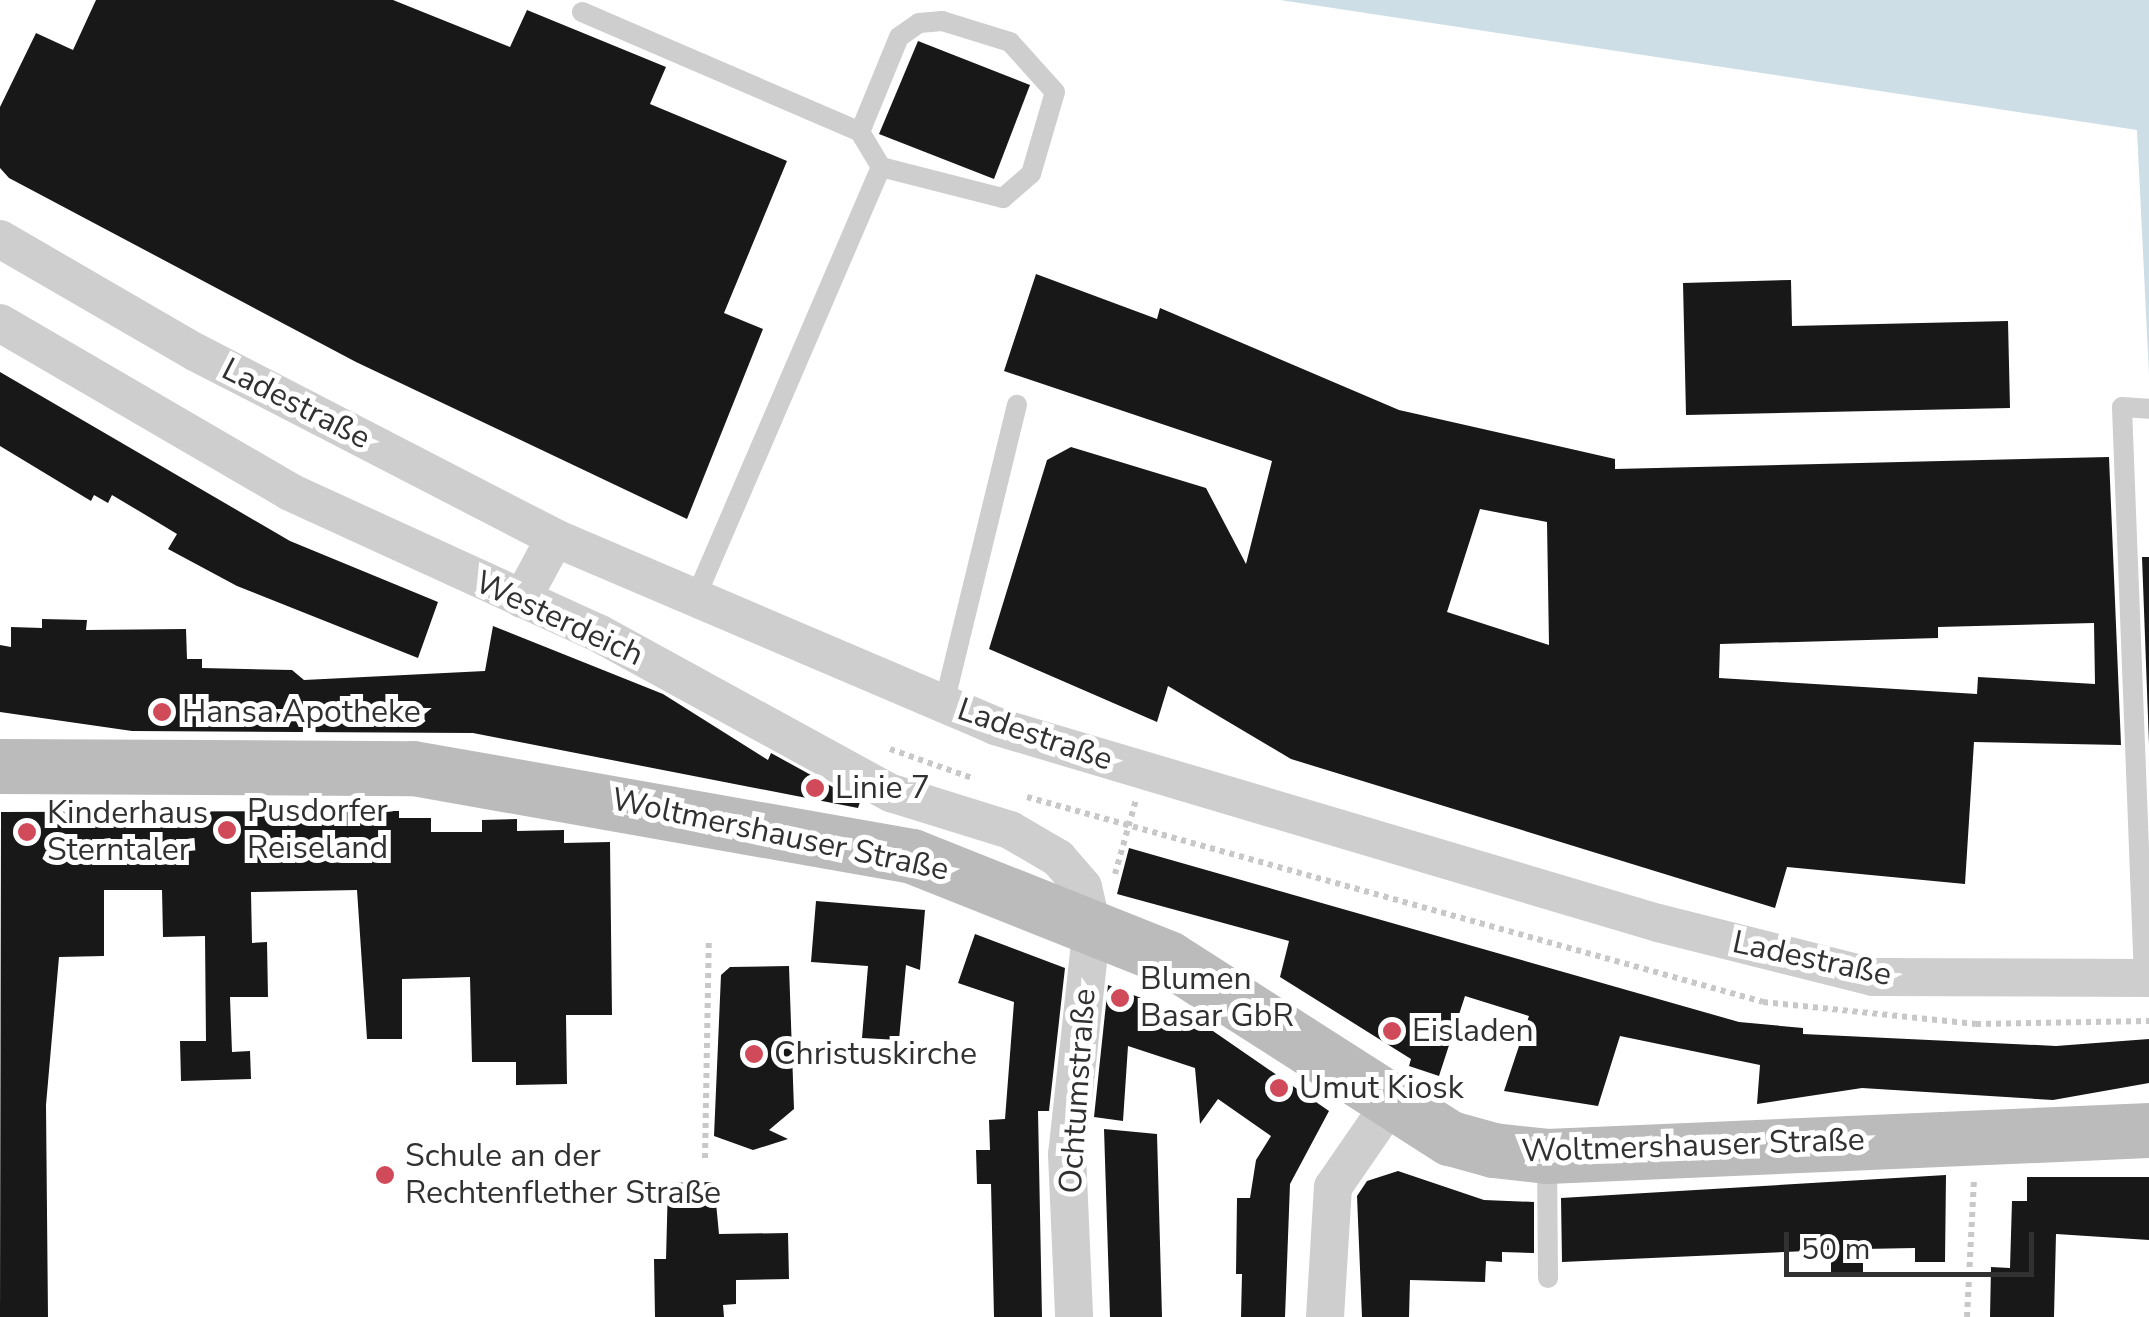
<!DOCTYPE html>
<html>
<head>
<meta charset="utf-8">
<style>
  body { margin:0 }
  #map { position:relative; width:2149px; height:1317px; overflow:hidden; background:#fff; font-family:"Nunito Sans",sans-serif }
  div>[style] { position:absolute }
  .water>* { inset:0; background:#cddee7 }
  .building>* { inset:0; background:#181818 }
  .path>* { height:6px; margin-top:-3px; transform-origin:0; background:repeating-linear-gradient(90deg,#c8c8c8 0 5px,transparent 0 10px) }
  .lane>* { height:20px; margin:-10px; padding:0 10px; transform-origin:10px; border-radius:10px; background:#cecece }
  .street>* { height:38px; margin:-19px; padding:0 19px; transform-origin:19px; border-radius:19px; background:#cecece }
  .secondary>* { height:55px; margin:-27.5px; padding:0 27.5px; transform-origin:27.5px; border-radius:27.5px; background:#bbb }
  .dots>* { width:28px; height:28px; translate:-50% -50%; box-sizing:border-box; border:5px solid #fff; border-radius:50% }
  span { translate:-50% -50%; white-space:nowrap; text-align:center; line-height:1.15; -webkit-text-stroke:10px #fff; paint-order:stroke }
  .street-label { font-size:32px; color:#313131 }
  .poi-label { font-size:32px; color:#313131 }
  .left { translate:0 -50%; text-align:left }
  .scale { position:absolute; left:1784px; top:1232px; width:250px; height:45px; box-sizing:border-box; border:5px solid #313131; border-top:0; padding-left:12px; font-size:30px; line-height:35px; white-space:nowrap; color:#313131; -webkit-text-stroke:8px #fff; paint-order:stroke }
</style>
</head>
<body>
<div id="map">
  <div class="water">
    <div style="clip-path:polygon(1280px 0,2149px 0,2149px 375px,2137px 130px)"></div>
  </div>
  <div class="building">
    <div style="clip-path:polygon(96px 0,393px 0,510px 47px,527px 10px,666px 67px,650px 104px,787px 161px,724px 313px,763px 329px,687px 519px,356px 362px,9px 178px,0 168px,0 107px,36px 33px,73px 50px)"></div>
    <div style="clip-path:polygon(918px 41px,1030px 85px,994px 179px,879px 134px)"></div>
    <div style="clip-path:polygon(evenodd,1036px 274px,1157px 319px,1160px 308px,1399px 410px,1615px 459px,1615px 469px,2109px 457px,2121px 745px,1974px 742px,1965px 884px,1787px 867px,1775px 908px,1291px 759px,1168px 686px,1157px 722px,989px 649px,1047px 460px,1071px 447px,1206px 488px,1246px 564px,1272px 461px,1004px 371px,1036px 274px,1480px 509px,1547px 522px,1549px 645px,1447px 612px,1480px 509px,1036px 274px,2094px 623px,2095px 684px,1978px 677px,1977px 694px,1719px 678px,1720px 644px,1938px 638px,1938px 627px,2094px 623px)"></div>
    <div style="clip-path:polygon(1791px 280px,1792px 326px,2008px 321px,2010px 408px,1686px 415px,1683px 283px)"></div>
    <div style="clip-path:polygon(0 372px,290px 541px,438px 602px,418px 658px,237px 586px,168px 549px,177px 534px,144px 514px,112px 495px,108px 503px,94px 495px,91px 501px,0 446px)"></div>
    <div style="clip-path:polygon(2142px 557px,2149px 557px,2149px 744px)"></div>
    <div style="clip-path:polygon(42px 619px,87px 620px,86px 630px,186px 629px,187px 659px,202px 659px,202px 668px,292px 670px,304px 680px,485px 671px,493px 626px,663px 694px,768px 760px,771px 753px,860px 802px,858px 808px,473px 733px,132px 731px,0 712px,0 645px,11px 647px,11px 627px,42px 628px)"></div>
    <div style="clip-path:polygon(399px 811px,399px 818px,431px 818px,431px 832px,482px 832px,482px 820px,517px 819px,517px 831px,564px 830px,564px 843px,610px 842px,612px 1015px,566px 1015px,567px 1084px,516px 1085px,516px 1062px,472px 1062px,470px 977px,402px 979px,402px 1039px,367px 1039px,357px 890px,251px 892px,252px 943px,267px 942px,268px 997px,230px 997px,232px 1052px,250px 1051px,251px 1079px,181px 1081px,180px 1041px,206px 1041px,205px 936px,163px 937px,162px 890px,104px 890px,104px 956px,59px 957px,46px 1105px,48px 1317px,0 1317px,1px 812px)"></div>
    <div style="clip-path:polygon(1129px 848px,1739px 1022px,1803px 1028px,1803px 1034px,2056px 1046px,2149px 1039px,2149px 1083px,2053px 1100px,1862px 1088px,1757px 1104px,1760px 1065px,1620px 1036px,1598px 1106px,1504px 1091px,1529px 1016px,1465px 996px,1439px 1076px,1409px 1066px,1411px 1059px,1280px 977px,1289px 941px,1117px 894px)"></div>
    <div style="clip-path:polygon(816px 901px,925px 910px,920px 970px,906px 965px,899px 1040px,862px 1038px,868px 966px,811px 962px)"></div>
    <div style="clip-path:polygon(975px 934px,1065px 968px,1049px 1111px,1038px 1111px,1042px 1317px,994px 1317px,991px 1184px,977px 1184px,976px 1150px,990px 1150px,989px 1120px,1005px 1119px,1014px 1002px,958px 983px)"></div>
    <div style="clip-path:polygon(789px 966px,794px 1109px,769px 1130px,788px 1139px,753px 1150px,714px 1136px,721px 975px,730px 967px)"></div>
    <div style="clip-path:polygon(1108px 985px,1197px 1020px,1329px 1111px,1290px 1184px,1285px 1317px,1241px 1317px,1242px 1274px,1236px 1274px,1237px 1198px,1250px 1198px,1256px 1160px,1271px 1136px,1218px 1099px,1200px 1124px,1195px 1068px,1128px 1046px,1123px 1121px,1094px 1117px)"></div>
    <div style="clip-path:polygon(1104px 1129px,1157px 1134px,1162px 1317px,1110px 1317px)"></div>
    <div style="clip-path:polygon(1398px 1171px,1484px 1200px,1534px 1202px,1534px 1253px,1502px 1252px,1502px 1262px,1486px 1261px,1485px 1282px,1410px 1280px,1409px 1317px,1362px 1317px,1357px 1196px,1367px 1181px)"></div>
    <div style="clip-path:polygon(1946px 1175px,1945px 1262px,1915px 1262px,1915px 1248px,1863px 1249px,1863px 1272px,1831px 1272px,1831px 1250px,1562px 1262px,1561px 1198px)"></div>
    <div style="clip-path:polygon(2027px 1177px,2149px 1177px,2149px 1240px,2056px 1234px,2054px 1317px,1990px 1317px,1991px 1267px,2010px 1268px,2012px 1201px,2027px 1201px)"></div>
    <div style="clip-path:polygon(714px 1182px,719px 1234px,788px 1233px,789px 1279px,736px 1280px,736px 1304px,723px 1305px,724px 1317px,655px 1317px,654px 1259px,666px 1259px,668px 1183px)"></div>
  </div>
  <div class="path">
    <div style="left:890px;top:749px;width:87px;rotate:19.5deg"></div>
    <div style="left:1027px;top:797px;width:764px;rotate:15.56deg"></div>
    <div style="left:1763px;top:1002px;width:214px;rotate:5.9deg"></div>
    <div style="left:1976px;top:1024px;width:173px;rotate:-1deg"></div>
    <div style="left:1115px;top:874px;width:77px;rotate:-74.2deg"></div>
    <div style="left:705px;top:1158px;width:219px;rotate:-89deg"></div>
    <div style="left:1967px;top:1317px;width:140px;rotate:-87.1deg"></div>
  </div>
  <div class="lane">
    <div style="left:582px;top:12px;width:303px;rotate:23.3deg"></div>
    <div style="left:695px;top:599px;width:470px;rotate:-66.7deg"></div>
    <div style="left:881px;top:167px;width:126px;rotate:14.3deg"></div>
    <div style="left:1003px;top:198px;width:37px;rotate:-41deg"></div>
    <div style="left:1031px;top:174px;width:85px;rotate:-73.7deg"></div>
    <div style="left:1055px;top:92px;width:67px;rotate:-132deg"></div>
    <div style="left:1010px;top:42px;width:71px;rotate:-162.8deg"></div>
    <div style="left:942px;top:21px;width:23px;rotate:175deg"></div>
    <div style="left:919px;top:23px;width:24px;rotate:145deg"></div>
    <div style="left:899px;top:37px;width:103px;rotate:112.3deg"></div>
    <div style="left:860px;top:132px;width:41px;rotate:59deg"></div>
    <div style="left:944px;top:704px;width:308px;rotate:-76.3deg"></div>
    <div style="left:2144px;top:978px;width:571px;rotate:-92.21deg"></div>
    <div style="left:2122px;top:407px;width:27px;rotate:4deg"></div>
    <div style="left:1547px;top:1160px;width:118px;rotate:89.5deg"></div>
  </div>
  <div class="street">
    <div style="left:0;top:239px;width:225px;rotate:30.1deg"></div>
    <div style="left:195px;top:352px;width:405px;rotate:27.3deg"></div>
    <div style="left:555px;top:538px;width:478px;rotate:23.1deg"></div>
    <div style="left:995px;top:726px;width:692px;rotate:16.55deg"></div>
    <div style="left:1658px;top:923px;width:222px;rotate:14.1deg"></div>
    <div style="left:1873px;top:977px;width:276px;rotate:0.2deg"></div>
    <div style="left:0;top:323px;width:336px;rotate:30.2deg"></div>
    <div style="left:290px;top:492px;width:341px;rotate:24.6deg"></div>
    <div style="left:600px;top:634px;width:332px;rotate:28.7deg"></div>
    <div style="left:891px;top:793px;width:125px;rotate:17.3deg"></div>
    <div style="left:1010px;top:830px;width:56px;rotate:30.3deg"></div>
    <div style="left:1058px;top:858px;width:38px;rotate:49deg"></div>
    <div style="left:1083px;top:887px;width:39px;rotate:77deg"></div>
    <div style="left:1092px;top:925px;width:230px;rotate:96.2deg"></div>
    <div style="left:1067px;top:1154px;width:163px;rotate:87.5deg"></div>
    <div style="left:522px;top:599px;width:69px;rotate:-61.6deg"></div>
    <div style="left:1325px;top:1317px;width:130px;rotate:-86.5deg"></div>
    <div style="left:1333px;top:1187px;width:102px;rotate:-55.4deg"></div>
  </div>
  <div class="secondary">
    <div style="left:0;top:766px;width:413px;rotate:0.3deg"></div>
    <div style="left:413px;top:768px;width:507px;rotate:10deg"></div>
    <div style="left:912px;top:856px;width:276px;rotate:21.7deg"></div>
    <div style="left:1168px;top:958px;width:335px;rotate:32.6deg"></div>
    <div style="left:1450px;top:1138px;width:45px;rotate:15.6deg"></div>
    <div style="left:1493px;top:1150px;width:54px;rotate:6.3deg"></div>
    <div style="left:1547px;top:1156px;width:603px;rotate:-2.47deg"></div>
  </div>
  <div class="dots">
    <div style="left:162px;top:712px;background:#d14a59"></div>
    <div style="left:815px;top:788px;background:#d14a59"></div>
    <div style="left:227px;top:830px;background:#d14a59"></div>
    <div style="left:27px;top:832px;background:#d14a59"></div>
    <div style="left:1120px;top:998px;background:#d14a59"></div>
    <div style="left:1392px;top:1031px;background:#d14a59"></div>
    <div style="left:754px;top:1054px;background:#d14a59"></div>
    <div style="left:1279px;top:1088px;background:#d14a59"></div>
    <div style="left:385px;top:1175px;background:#d14a59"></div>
  </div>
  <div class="street-label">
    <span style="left:296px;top:404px;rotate:27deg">Ladestraße</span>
    <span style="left:559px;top:619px;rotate:25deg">Westerdeich</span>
    <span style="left:1035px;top:735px;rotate:19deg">Ladestraße</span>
    <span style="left:780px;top:835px;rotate:12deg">Woltmershauser Straße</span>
    <span style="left:1812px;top:959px;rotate:12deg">Ladestraße</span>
    <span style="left:1078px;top:1091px;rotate:-86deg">Ochtumstraße</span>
    <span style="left:1693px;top:1146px;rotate:-2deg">Woltmershauser Straße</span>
  </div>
  <div class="poi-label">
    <span class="left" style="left:182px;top:712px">Hansa Apotheke</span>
    <span class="left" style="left:835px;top:788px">Linie 7</span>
    <span class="left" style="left:247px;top:830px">Pusdorfer<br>Reiseland</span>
    <span class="left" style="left:47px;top:832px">Kinderhaus<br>Sterntaler</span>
    <span class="left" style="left:1140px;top:998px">Blumen<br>Basar GbR</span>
    <span class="left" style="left:1412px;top:1031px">Eisladen</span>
    <span class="left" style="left:774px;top:1054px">Christuskirche</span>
    <span class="left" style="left:1299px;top:1088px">Umut Kiosk</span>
    <span class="left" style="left:405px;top:1175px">Schule an der<br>Rechtenflether Straße</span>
  </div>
  <div class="scale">50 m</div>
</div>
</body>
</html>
